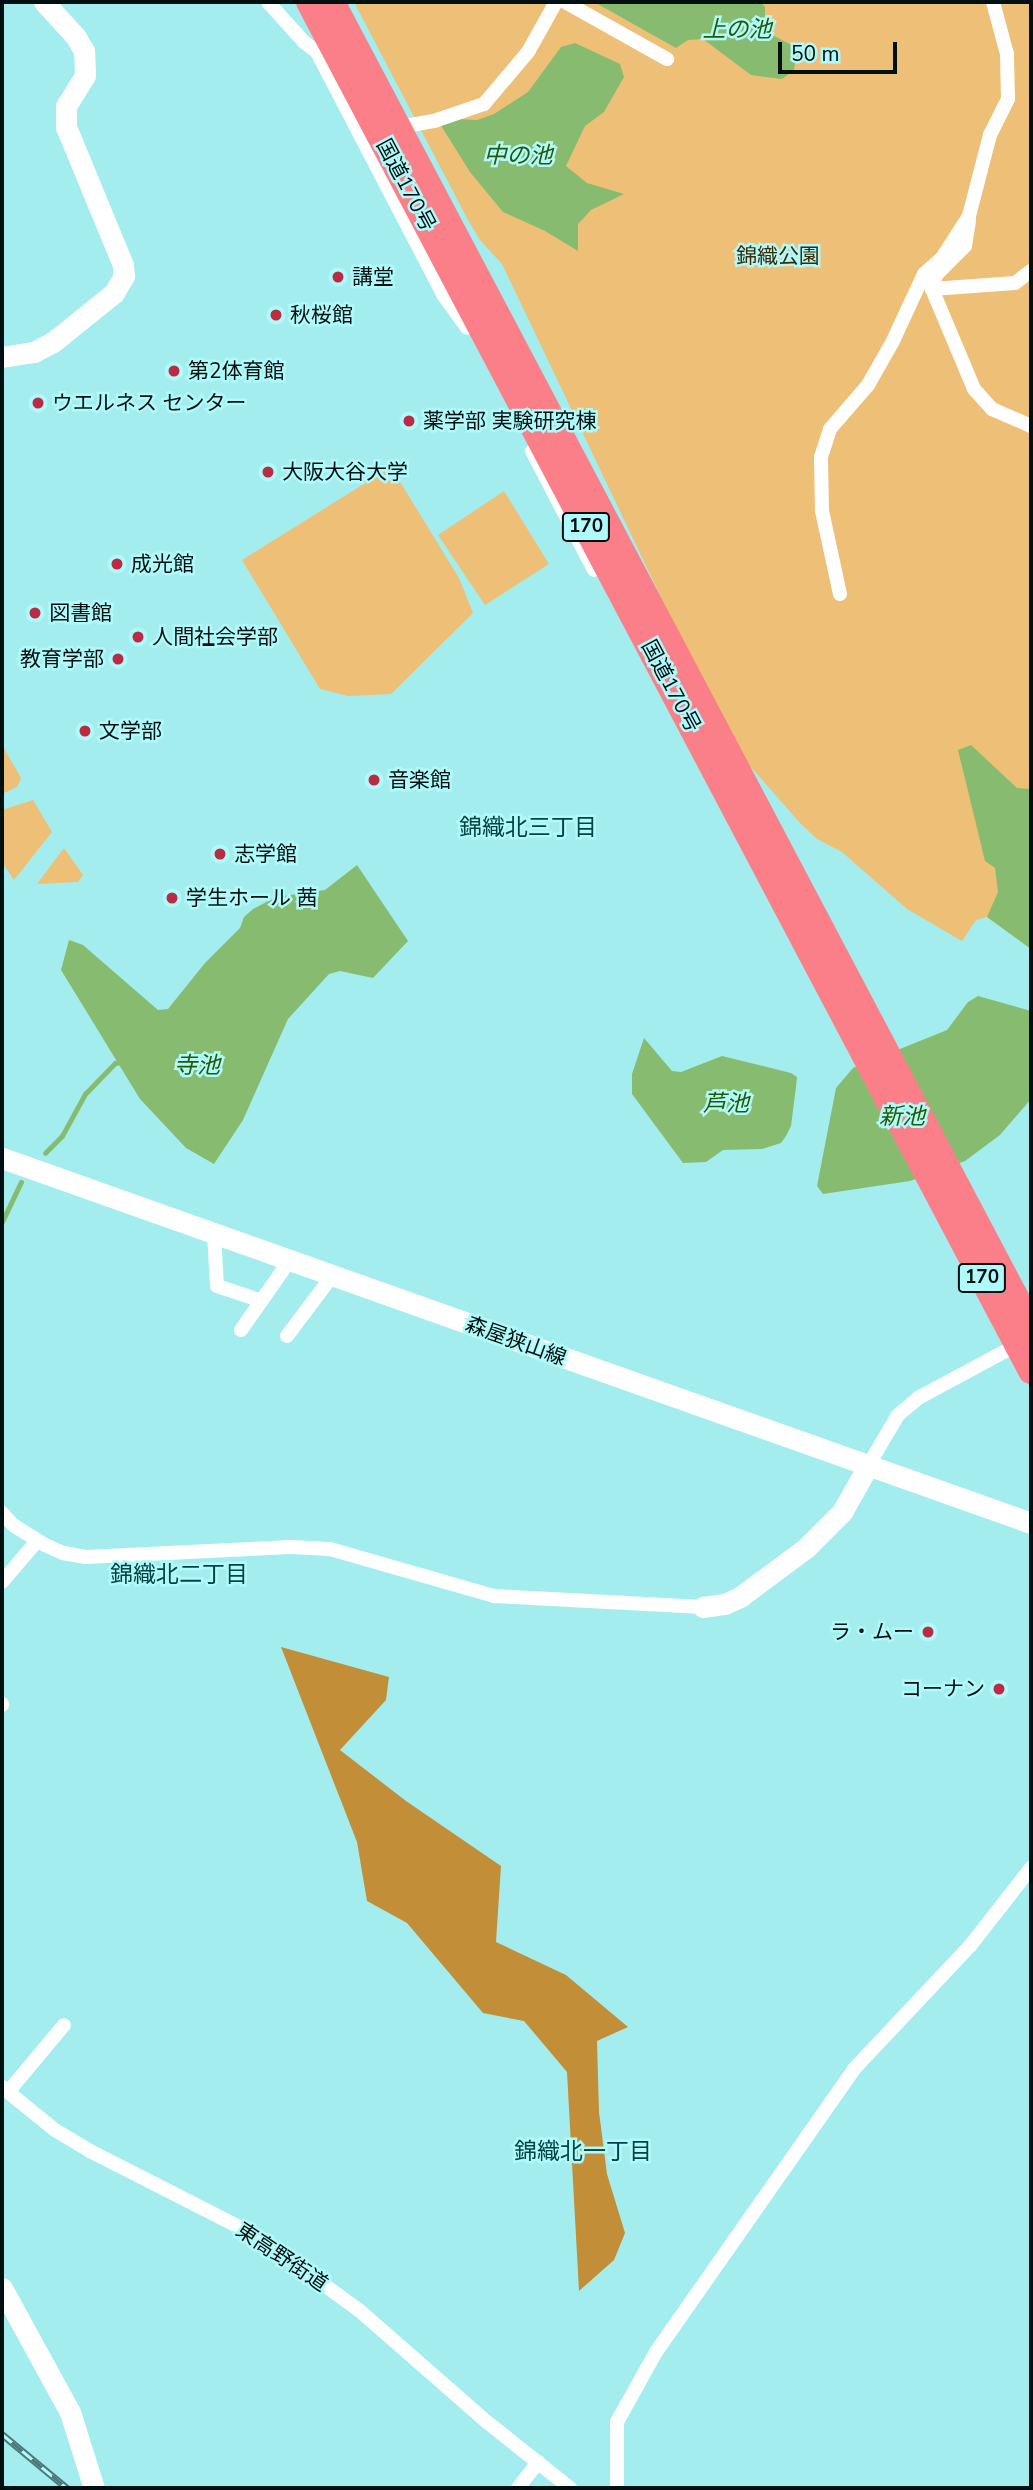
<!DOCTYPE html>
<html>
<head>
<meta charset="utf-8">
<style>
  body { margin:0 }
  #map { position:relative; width:1033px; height:2490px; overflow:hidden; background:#a4edee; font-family:"Nunito Sans","Noto Sans JP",sans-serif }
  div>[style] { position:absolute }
  .green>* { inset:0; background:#eebf76 }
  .forest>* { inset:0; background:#c28e38 }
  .water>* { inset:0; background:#87bc70 }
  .stream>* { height:4.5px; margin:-2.25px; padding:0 2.25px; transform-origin:2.25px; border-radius:2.25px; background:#87bc70 }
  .street>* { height:14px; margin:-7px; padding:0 7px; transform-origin:7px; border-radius:7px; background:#fff }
  .secondary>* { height:21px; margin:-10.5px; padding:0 10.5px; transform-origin:10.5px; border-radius:10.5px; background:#fff }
  .highway>* { height:26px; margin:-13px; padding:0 13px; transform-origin:13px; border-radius:13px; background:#fb7f88 }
  .rail>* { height:7px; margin-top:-3.5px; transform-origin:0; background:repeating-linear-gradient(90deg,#b1fafb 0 13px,#4e797a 0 26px); box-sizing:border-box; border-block:2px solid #4e797a }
  .dots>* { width:19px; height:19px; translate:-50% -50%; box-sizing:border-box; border:4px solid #b1fafb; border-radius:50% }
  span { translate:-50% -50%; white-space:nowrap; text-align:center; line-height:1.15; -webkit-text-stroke:5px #b1fafb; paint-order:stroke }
  .shield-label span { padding:2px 5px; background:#b1fafb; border:2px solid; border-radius:5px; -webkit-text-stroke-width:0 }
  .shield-label { font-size:19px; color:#001011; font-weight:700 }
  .street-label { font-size:21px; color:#001011 }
  .park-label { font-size:21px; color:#3e2903 }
  .poi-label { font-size:21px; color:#001011 }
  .left { translate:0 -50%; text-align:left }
  .right { translate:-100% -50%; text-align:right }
  .water-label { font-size:23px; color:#265805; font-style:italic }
  .neighbourhood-label { font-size:23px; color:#044344 }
  .frame { position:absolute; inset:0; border:4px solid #001011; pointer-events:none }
  .scale { position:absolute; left:778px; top:42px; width:119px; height:32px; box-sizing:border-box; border:4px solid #001011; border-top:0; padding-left:9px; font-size:21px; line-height:24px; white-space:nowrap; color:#001011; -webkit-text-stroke:5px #b1fafb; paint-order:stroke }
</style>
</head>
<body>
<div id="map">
  <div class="green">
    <div style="clip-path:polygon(354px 2px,1031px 2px,1031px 949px,987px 917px,976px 920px,962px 941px,907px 909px,842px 852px,817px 839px,800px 823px,743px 758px,690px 658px,502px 264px,480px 240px,468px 220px)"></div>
    <div style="clip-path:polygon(391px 467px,459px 578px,473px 613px,391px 694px,348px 696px,320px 689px,242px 560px)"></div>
    <div style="clip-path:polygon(504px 491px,549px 564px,485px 605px,438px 535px)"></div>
    <div style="clip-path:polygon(2px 745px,21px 778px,17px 787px,2px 794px)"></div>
    <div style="clip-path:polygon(33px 800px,52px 832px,14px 880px,2px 862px,2px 810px)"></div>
    <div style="clip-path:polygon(64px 848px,83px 875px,78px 882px,37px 884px)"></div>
  </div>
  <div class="forest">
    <div style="clip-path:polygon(281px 1647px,389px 1677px,386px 1700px,340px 1750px,406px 1801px,501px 1866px,496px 1942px,566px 1975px,628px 2027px,597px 2041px,599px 2112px,607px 2174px,625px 2233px,614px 2260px,579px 2291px,567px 2072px,524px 2021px,483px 2013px,407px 1923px,367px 1901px,357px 1842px)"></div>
  </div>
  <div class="water">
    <div style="clip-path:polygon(594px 2px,761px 2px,765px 7px,765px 31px,797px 48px,794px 70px,782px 79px,751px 75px,703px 39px,688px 40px,676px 48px)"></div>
    <div style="clip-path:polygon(575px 43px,620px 64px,624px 77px,604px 112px,585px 126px,566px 166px,587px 183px,624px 194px,591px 210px,578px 224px,578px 251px,545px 231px,503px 212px,470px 172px,440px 124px,457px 119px,477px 120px,494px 114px,528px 92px,561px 47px)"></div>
    <div style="clip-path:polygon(971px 745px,1017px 788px,1031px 789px,1031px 949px,987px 917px,998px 892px,995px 868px,985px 861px,958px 750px)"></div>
    <div style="clip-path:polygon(357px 865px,408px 941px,373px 978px,340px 971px,329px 974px,288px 1019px,243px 1120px,214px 1164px,186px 1148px,140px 1099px,61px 970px,69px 940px,83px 945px,158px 1010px,168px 1009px,205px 963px,240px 928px,244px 917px,253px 909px,276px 897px,325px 890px)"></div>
    <div style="clip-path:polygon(978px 996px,1031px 1011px,1031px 1099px,1000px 1135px,965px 1161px,910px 1181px,823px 1194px,817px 1186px,836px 1088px,853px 1068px,947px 1030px,968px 1002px)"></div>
    <div style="clip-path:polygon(644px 1038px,672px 1071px,681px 1072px,722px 1056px,791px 1073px,797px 1077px,796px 1087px,791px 1126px,786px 1136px,781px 1143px,762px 1149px,723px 1150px,706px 1162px,683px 1163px,632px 1094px,632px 1074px)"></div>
  </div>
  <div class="stream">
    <div style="left:45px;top:1153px;width:24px;rotate:-45deg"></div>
    <div style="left:62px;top:1136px;width:48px;rotate:-61.3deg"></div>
    <div style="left:85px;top:1094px;width:43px;rotate:-45.9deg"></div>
    <div style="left:115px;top:1063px;width:7px;rotate:-8deg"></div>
    <div style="left:2px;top:1222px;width:44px;rotate:-64.6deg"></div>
  </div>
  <div class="street">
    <div style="left:268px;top:2px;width:54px;rotate:48deg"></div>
    <div style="left:304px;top:42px;width:16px;rotate:38deg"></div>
    <div style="left:317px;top:52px;width:275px;rotate:62.5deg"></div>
    <div style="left:444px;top:296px;width:39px;rotate:54deg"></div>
    <div style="left:565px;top:2px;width:117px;rotate:29.2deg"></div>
    <div style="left:411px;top:125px;width:23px;rotate:-10deg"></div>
    <div style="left:434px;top:121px;width:53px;rotate:-18.8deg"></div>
    <div style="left:484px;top:104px;width:68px;rotate:-49.8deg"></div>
    <div style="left:528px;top:52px;width:57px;rotate:-60.8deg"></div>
    <div style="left:969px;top:221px;width:25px;rotate:99deg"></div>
    <div style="left:965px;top:246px;width:41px;rotate:135deg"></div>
    <div style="left:936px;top:275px;width:15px;rotate:106deg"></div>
    <div style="left:932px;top:289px;width:83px;rotate:-4.1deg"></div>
    <div style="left:1015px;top:283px;width:20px;rotate:-37deg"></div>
    <div style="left:932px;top:289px;width:108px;rotate:67.2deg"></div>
    <div style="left:974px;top:389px;width:27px;rotate:48deg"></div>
    <div style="left:992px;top:409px;width:43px;rotate:23.6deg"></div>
    <div style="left:532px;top:451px;width:134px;rotate:62.5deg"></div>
    <div style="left:840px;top:594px;width:85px;rotate:-102.2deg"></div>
    <div style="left:822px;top:511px;width:54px;rotate:-91.1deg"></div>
    <div style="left:821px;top:457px;width:29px;rotate:-72deg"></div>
    <div style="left:830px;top:429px;width:58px;rotate:-49.2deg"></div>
    <div style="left:868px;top:385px;width:48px;rotate:-60.3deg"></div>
    <div style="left:892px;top:343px;width:76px;rotate:-65.1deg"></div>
    <div style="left:924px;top:274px;width:24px;rotate:-42deg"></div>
    <div style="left:942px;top:258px;width:50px;rotate:-57.3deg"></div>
    <div style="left:969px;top:216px;width:84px;rotate:-75.5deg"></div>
    <div style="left:990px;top:135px;width:40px;rotate:-63.4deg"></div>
    <div style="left:1008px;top:99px;width:45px;rotate:-91.3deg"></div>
    <div style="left:1007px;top:54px;width:54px;rotate:-105.1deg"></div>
    <div style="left:214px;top:1233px;width:53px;rotate:86.8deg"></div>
    <div style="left:217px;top:1286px;width:47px;rotate:18.4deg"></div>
    <div style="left:241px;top:1330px;width:85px;rotate:-55deg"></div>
    <div style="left:287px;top:1336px;width:76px;rotate:-53deg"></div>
    <div style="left:868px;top:1466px;width:59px;rotate:-59.5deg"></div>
    <div style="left:898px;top:1415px;width:26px;rotate:-40deg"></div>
    <div style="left:918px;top:1398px;width:112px;rotate:-28.2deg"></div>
    <div style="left:2px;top:1513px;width:16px;rotate:47deg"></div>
    <div style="left:13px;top:1525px;width:38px;rotate:32deg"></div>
    <div style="left:45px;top:1545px;width:20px;rotate:24deg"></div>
    <div style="left:63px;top:1553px;width:23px;rotate:10deg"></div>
    <div style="left:86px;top:1557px;width:205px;rotate:-2.8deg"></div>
    <div style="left:291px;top:1547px;width:39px;rotate:3deg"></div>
    <div style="left:330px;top:1549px;width:171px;rotate:16deg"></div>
    <div style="left:494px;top:1596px;width:209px;rotate:3deg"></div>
    <div style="left:2px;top:1582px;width:54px;rotate:-49.5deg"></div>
    <div style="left:2px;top:1704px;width:1px;rotate:90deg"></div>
    <div style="left:2px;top:2087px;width:68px;rotate:39.1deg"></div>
    <div style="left:55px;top:2130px;width:41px;rotate:31deg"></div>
    <div style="left:90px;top:2151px;width:174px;rotate:27deg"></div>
    <div style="left:245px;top:2230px;width:45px;rotate:33.3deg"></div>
    <div style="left:283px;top:2255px;width:95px;rotate:36deg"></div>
    <div style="left:360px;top:2311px;width:169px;rotate:41.2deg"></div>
    <div style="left:487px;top:2422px;width:106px;rotate:38.5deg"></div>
    <div style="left:8px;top:2092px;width:87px;rotate:-50.1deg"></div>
    <div style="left:518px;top:2488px;width:33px;rotate:-52deg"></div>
    <div style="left:617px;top:2488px;width:66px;rotate:-90deg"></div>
    <div style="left:617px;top:2422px;width:80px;rotate:-60.9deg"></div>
    <div style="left:656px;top:2352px;width:345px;rotate:-55deg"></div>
    <div style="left:854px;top:2069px;width:169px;rotate:-46.7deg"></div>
    <div style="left:970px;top:1946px;width:99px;rotate:-52deg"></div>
  </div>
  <div class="secondary">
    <div style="left:2px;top:357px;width:32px;rotate:-9deg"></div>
    <div style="left:34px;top:352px;width:21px;rotate:-28deg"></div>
    <div style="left:53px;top:342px;width:78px;rotate:-38.8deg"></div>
    <div style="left:114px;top:293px;width:20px;rotate:-60deg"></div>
    <div style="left:124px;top:276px;width:11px;rotate:-95deg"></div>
    <div style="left:123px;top:265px;width:149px;rotate:-112.4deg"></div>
    <div style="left:66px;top:127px;width:21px;rotate:-90deg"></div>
    <div style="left:66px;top:106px;width:36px;rotate:-58deg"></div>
    <div style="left:85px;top:75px;width:24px;rotate:-92deg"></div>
    <div style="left:84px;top:51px;width:16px;rotate:-120deg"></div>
    <div style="left:76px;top:37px;width:47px;rotate:-132.4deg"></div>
    <div style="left:2px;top:1158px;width:1092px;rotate:19.53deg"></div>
    <div style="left:703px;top:1607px;width:22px;rotate:-8deg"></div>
    <div style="left:725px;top:1604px;width:17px;rotate:-25deg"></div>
    <div style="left:740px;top:1597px;width:82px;rotate:-36.6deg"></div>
    <div style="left:806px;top:1548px;width:51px;rotate:-45deg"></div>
    <div style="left:842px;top:1512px;width:53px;rotate:-60.5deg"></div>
    <div style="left:2px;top:2288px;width:141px;rotate:61.3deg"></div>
    <div style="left:70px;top:2412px;width:80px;rotate:72.5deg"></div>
  </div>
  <div class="highway">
    <div style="left:309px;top:2px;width:1548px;rotate:62.19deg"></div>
    <div style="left:332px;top:2px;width:1497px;rotate:62.17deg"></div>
  </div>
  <div class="rail">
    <div style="left:2px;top:2434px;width:85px;rotate:39.7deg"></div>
  </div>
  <div class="dots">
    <div style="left:338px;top:277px;background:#bc2b44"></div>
    <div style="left:276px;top:315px;background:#bc2b44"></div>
    <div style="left:174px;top:371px;background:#bc2b44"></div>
    <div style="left:38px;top:403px;background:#bc2b44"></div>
    <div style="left:409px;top:421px;background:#bc2b44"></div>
    <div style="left:268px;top:472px;background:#bc2b44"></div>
    <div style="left:117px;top:564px;background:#bc2b44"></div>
    <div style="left:35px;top:613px;background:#bc2b44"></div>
    <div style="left:138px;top:637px;background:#bc2b44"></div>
    <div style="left:118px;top:659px;background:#bc2b44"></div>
    <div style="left:85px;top:731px;background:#bc2b44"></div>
    <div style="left:374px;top:780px;background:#bc2b44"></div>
    <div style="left:220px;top:854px;background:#bc2b44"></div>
    <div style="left:172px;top:898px;background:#bc2b44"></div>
    <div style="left:928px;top:1632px;background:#bc2b44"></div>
    <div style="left:999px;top:1689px;background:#bc2b44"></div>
  </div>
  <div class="shield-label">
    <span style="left:586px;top:527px">170</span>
    <span style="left:982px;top:1278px">170</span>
  </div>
  <div class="street-label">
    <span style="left:406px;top:185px;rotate:62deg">国道170号</span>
    <span style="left:671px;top:686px;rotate:62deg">国道170号</span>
    <span style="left:516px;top:1341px;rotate:20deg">森屋狭山線</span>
    <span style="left:282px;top:2257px;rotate:34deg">東高野街道</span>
  </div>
  <div class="park-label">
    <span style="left:778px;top:256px">錦織公園</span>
  </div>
  <div class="poi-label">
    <span class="left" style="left:352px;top:277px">講堂</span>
    <span class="left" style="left:290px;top:315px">秋桜館</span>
    <span class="left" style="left:188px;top:371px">第2体育館</span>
    <span class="left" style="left:52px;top:403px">ウエルネス センター</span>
    <span class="left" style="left:423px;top:421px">薬学部 実験研究棟</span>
    <span class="left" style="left:282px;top:472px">大阪大谷大学</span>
    <span class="left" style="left:131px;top:564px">成光館</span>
    <span class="left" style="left:49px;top:613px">図書館</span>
    <span class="left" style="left:152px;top:637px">人間社会学部</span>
    <span class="right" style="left:104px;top:659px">教育学部</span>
    <span class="left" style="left:99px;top:731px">文学部</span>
    <span class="left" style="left:388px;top:780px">音楽館</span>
    <span class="left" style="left:234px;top:854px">志学館</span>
    <span class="left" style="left:186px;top:898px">学生ホール 茜</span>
    <span class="right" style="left:914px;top:1632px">ラ・ムー</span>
    <span class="right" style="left:985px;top:1689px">コーナン</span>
  </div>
  <div class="water-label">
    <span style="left:737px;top:30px">上の池</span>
    <span style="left:518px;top:156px">中の池</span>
    <span style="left:197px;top:1066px">寺池</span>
    <span style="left:726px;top:1104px">芦池</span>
    <span style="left:902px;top:1117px">新池</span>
  </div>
  <div class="neighbourhood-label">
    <span style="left:528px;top:828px">錦織北三丁目</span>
    <span style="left:179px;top:1575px">錦織北二丁目</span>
    <span style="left:583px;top:2152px">錦織北一丁目</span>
  </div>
  <div class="frame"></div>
  <div class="scale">50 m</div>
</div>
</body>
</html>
